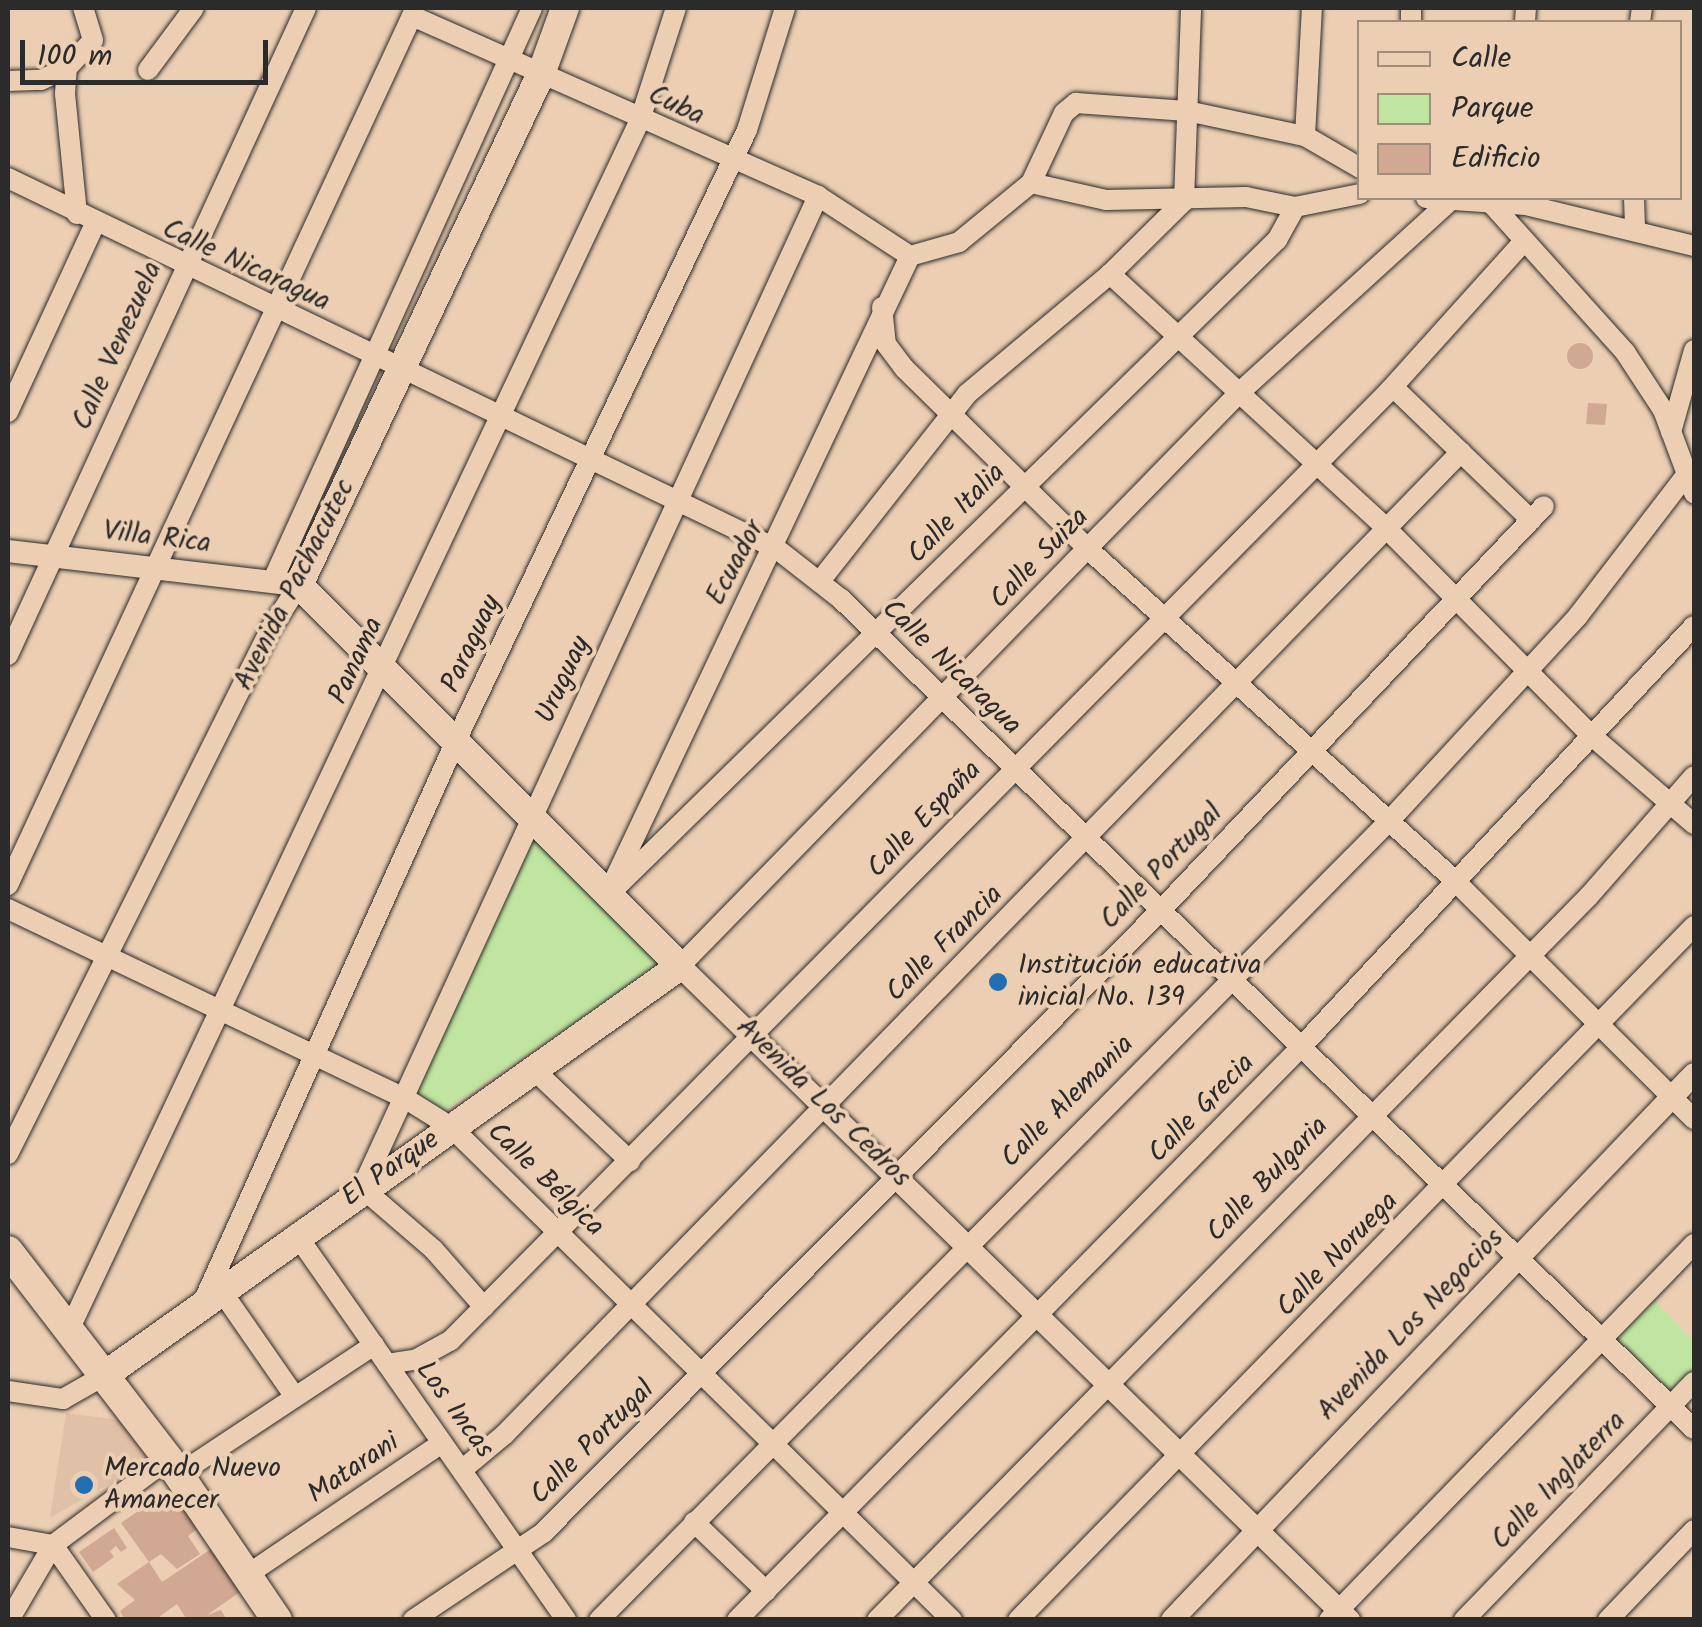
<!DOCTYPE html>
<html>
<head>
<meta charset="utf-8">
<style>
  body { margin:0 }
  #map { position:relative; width:1702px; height:1627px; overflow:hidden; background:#eccfb3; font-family:Kalam,sans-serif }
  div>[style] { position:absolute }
  .built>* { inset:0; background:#e0c0a6 }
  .green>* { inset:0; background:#c0e5a0 }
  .building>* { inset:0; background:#d1a891 }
  .round { border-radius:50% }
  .roads { filter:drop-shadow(0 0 2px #2b2b2b) drop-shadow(0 0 2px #2b2b2b) }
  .minor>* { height:20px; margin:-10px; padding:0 10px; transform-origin:10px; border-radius:10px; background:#eccfb3 }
  .tertiary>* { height:22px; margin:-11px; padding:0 11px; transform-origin:11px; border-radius:11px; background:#eccfb3 }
  .secondary>* { height:28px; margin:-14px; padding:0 14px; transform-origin:14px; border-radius:14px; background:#eccfb3 }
  .primary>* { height:30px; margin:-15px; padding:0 15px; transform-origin:15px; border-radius:15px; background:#eccfb3 }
  .dots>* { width:28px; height:28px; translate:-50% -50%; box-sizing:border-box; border:5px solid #eccfb3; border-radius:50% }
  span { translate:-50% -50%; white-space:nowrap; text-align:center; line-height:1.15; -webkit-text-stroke:8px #eccfb3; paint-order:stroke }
  .street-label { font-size:28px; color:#2b2b2b }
  .poi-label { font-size:28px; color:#2b2b2b }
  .left { translate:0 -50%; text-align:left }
  .frame { position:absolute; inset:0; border:10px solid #2b2b2b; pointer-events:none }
  .legend { position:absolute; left:1357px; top:20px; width:325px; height:180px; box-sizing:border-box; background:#eccfb3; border:2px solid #9f8d7d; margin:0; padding:12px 18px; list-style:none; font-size:30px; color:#2b2b2b }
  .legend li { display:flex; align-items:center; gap:20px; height:50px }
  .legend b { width:50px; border:2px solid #9f8d7d }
  .scale { position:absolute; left:20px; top:40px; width:248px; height:45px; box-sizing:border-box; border:5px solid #2b2b2b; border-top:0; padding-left:12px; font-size:30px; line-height:35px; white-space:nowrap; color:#2b2b2b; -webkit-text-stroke:8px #eccfb3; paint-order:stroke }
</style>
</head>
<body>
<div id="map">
  <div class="built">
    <div style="clip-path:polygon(66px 1413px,126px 1421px,154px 1458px,50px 1518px)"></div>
  </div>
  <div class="green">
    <div style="clip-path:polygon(532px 833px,663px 963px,443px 1111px,411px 1091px)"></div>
    <div style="clip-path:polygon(1655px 1301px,1694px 1341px,1694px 1367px,1670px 1392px,1617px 1338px)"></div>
  </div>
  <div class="building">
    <div class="round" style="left:1567px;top:343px;width:26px;height:26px"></div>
    <div style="clip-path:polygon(1588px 403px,1607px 404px,1605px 425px,1586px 424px)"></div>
    <div style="clip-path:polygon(170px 1489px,197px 1529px,188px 1536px,200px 1554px,177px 1569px,161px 1554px,149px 1562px,121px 1523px)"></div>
    <div style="clip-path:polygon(114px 1528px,127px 1548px,121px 1552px,116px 1546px,110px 1551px,114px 1557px,93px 1572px,79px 1552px)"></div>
    <div style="clip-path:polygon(211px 1549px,240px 1592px,207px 1615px,221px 1610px,227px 1620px,187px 1620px,177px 1604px,155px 1620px,125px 1620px,120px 1611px,135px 1600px,117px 1584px,149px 1562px,162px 1582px)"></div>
  </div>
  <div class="roads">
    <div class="minor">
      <div style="left:1411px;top:22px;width:14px;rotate:-90deg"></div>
      <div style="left:1525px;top:22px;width:14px;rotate:-86deg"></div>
      <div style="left:1640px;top:22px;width:14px;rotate:-82deg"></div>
      <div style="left:148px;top:70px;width:77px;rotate:-53.4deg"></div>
      <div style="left:8px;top:81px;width:33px;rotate:-2deg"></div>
      <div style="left:41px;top:80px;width:29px;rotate:-25deg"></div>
      <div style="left:1305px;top:136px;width:128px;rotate:-86.9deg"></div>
      <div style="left:8px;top:178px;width:854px;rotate:25.75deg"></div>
      <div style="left:777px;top:549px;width:81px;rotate:38deg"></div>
      <div style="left:841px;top:599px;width:1190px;rotate:44.22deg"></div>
      <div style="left:1031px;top:183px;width:77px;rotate:12.8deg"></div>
      <div style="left:1106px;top:200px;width:140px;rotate:-1.2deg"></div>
      <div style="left:1246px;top:197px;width:50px;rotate:11.5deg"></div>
      <div style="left:1295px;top:207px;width:66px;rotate:-11.3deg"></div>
      <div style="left:1426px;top:198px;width:100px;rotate:4deg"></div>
      <div style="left:1526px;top:205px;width:173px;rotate:13.7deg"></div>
      <div style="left:1634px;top:198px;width:31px;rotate:88deg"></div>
      <div style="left:1490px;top:202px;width:202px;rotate:48deg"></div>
      <div style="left:1625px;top:352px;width:69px;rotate:56.8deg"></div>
      <div style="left:1663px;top:410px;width:89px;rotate:69.5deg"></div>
      <div style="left:77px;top:214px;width:121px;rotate:-95.7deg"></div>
      <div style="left:65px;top:94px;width:26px;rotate:-86deg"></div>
      <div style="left:67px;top:68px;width:38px;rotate:-47deg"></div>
      <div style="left:93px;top:40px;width:34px;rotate:-107deg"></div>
      <div style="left:910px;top:256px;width:51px;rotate:-15.9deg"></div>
      <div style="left:959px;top:242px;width:93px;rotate:-39.3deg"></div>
      <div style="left:1031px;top:183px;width:77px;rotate:-64.8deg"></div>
      <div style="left:1064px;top:113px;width:16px;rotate:-40deg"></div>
      <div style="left:1076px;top:103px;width:111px;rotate:4.1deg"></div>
      <div style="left:1187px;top:111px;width:121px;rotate:12deg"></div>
      <div style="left:1305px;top:136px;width:64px;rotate:30.2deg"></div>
      <div style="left:1110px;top:274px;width:377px;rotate:42.6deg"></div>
      <div style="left:1387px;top:529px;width:291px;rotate:45.3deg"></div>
      <div style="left:1592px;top:736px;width:135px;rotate:40.8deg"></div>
      <div style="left:882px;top:307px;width:37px;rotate:84deg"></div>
      <div style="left:886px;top:344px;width:30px;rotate:53deg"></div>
      <div style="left:904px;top:368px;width:258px;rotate:44.5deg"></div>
      <div style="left:1088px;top:549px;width:496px;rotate:42.1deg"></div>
      <div style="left:1456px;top:882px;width:336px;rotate:44.9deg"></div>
      <div style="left:1393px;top:387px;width:192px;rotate:43.9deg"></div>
      <div style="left:8px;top:412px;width:207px;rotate:-65.2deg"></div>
      <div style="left:1671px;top:432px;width:85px;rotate:-74.3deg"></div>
      <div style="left:820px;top:581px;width:238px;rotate:-51.8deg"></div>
      <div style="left:967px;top:394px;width:187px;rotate:-40deg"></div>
      <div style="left:1110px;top:274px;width:104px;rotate:-44.6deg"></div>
      <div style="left:1184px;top:201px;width:193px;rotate:-87.9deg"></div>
      <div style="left:272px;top:582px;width:630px;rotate:-65.63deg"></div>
      <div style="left:8px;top:655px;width:712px;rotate:-65.27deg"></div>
      <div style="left:8px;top:885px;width:958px;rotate:-65.07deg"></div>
      <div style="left:412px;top:16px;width:444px;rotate:23.9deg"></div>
      <div style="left:818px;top:196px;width:110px;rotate:33.1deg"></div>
      <div style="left:610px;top:889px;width:700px;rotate:-64.64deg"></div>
      <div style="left:607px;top:896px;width:938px;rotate:-44.4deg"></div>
      <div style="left:1277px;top:240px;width:38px;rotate:-61deg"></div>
      <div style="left:8px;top:909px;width:437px;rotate:25.5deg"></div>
      <div style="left:403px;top:1097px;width:57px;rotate:32deg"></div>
      <div style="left:451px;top:1127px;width:703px;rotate:44.54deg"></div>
      <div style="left:680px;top:966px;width:802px;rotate:-45.71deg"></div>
      <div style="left:1240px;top:392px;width:284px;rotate:-42.3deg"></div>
      <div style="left:533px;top:1069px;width:134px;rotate:43.5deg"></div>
      <div style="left:8px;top:1154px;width:586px;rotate:-63.43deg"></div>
      <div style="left:270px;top:630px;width:54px;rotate:-57.2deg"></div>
      <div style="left:296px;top:1234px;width:471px;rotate:55deg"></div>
      <div style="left:220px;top:1289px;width:131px;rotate:55.2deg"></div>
      <div style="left:203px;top:1302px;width:611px;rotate:-65.74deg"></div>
      <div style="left:454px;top:745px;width:681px;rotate:-64.53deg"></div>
      <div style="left:747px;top:130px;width:128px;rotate:-72.7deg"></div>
      <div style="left:484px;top:1307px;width:77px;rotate:-131.3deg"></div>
      <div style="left:433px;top:1249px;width:94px;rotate:-139.3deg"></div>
      <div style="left:362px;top:1188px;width:1092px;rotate:-65.31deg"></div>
      <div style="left:69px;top:1330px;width:1338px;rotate:-64.74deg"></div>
      <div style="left:640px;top:120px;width:118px;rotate:-72.2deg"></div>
      <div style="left:387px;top:1364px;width:30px;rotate:-9deg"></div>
      <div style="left:417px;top:1359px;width:38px;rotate:-29deg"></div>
      <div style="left:450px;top:1341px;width:1336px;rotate:-45.33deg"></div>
      <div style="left:1389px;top:391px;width:200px;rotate:-48deg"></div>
      <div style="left:8px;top:1391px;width:56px;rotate:8.3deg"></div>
      <div style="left:63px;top:1399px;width:48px;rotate:-29.7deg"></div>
      <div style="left:463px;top:1469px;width:53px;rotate:-39.7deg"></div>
      <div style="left:504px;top:1435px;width:1372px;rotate:-45.77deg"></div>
      <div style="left:179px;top:1474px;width:234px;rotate:-33.5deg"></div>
      <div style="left:694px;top:1522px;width:100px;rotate:43.8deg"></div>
      <div style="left:8px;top:1537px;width:46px;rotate:10.1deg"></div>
      <div style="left:53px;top:1545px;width:92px;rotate:54.8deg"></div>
      <div style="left:247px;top:1575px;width:235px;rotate:-34.1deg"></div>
      <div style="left:9px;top:1620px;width:87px;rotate:-59.6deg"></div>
      <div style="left:53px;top:1545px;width:144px;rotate:-36.8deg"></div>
      <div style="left:413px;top:1620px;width:156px;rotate:-33.8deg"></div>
      <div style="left:543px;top:1533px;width:879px;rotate:-45.23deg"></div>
      <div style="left:1162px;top:909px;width:555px;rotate:-46.53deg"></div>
      <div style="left:599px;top:1620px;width:1125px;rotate:-45.32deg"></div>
      <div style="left:1390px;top:820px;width:277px;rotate:-47.3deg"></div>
      <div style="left:1578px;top:616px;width:174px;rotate:-52.5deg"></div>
      <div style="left:737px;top:1620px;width:807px;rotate:-45.45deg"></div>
      <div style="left:1303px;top:1045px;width:573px;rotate:-46.98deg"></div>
      <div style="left:877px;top:1620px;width:1015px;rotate:-45.48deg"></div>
      <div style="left:1589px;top:896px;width:159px;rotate:-48.8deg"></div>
      <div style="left:1018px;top:1620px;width:969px;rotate:-45.75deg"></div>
      <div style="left:1329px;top:1620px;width:524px;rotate:-45.85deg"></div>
      <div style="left:1464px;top:1620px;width:331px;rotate:-46deg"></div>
      <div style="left:1608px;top:1620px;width:124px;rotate:-46.3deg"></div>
    </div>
    <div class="tertiary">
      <div style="left:8px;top:551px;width:293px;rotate:6.7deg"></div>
      <div style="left:680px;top:966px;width:936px;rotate:44.35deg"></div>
      <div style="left:1172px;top:1620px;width:755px;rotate:-46.29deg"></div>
    </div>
    <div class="secondary">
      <div style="left:105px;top:1375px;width:706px;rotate:-35.42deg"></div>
      <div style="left:680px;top:966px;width:539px;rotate:-135deg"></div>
      <div style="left:299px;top:585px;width:565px;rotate:-64.66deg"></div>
      <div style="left:541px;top:74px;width:70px;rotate:-70deg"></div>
    </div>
    <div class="primary">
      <div style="left:8px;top:1251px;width:262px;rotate:52.4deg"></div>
      <div style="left:168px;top:1459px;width:194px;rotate:55.9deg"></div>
    </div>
  </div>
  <div class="dots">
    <div style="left:998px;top:982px;background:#1f6fb2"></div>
    <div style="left:84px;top:1485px;background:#1f6fb2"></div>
  </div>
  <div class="street-label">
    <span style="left:676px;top:106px;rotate:25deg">Cuba</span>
    <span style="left:246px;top:266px;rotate:25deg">Calle Nicaragua</span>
    <span style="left:118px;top:346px;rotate:-66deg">Calle Venezuela</span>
    <span style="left:957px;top:514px;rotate:-46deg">Calle Italia</span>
    <span style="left:157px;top:538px;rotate:7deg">Villa Rica</span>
    <span style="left:1040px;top:559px;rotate:-46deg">Calle Suiza</span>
    <span style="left:736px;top:563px;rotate:-62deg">Ecuador</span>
    <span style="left:295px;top:585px;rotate:-63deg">Avenida Pachacutec</span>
    <span style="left:472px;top:644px;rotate:-65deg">Paraguay</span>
    <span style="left:357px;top:661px;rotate:-65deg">Panama</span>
    <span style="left:951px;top:668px;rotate:44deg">Calle Nicaragua</span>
    <span style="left:564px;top:680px;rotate:-65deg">Uruguay</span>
    <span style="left:925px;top:820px;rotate:-46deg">Calle España</span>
    <span style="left:1162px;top:867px;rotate:-46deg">Calle Portugal</span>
    <span style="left:945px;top:944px;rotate:-45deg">Calle Francia</span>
    <span style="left:1068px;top:1102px;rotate:-45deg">Calle Alemania</span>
    <span style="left:823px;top:1103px;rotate:44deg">Avenida Los Cedros</span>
    <span style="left:1202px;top:1109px;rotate:-46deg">Calle Grecia</span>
    <span style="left:391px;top:1169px;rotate:-35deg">El Parque</span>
    <span style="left:545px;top:1180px;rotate:44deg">Calle Bélgica</span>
    <span style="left:1268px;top:1180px;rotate:-46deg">Calle Bulgaria</span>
    <span style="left:1338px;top:1255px;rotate:-46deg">Calle Noruega</span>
    <span style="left:1411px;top:1325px;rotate:-46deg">Avenida Los Negocios</span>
    <span style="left:454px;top:1410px;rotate:54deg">Los Incas</span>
    <span style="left:593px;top:1443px;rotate:-45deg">Calle Portugal</span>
    <span style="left:354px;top:1469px;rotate:-34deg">Matarani</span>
    <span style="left:1559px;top:1481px;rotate:-46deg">Calle Inglaterra</span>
  </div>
  <div class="poi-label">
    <span class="left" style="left:1018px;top:982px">Institución educativa<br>inicial No. 139</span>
    <span class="left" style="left:104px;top:1485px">Mercado Nuevo<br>Amanecer</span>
  </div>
  <div class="frame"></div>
  <ul class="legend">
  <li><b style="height:12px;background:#eccfb3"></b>Calle</li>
  <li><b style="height:28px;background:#c0e5a0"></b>Parque</li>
  <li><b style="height:28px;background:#d1a891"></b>Edificio</li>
  </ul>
  <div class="scale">100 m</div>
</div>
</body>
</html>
